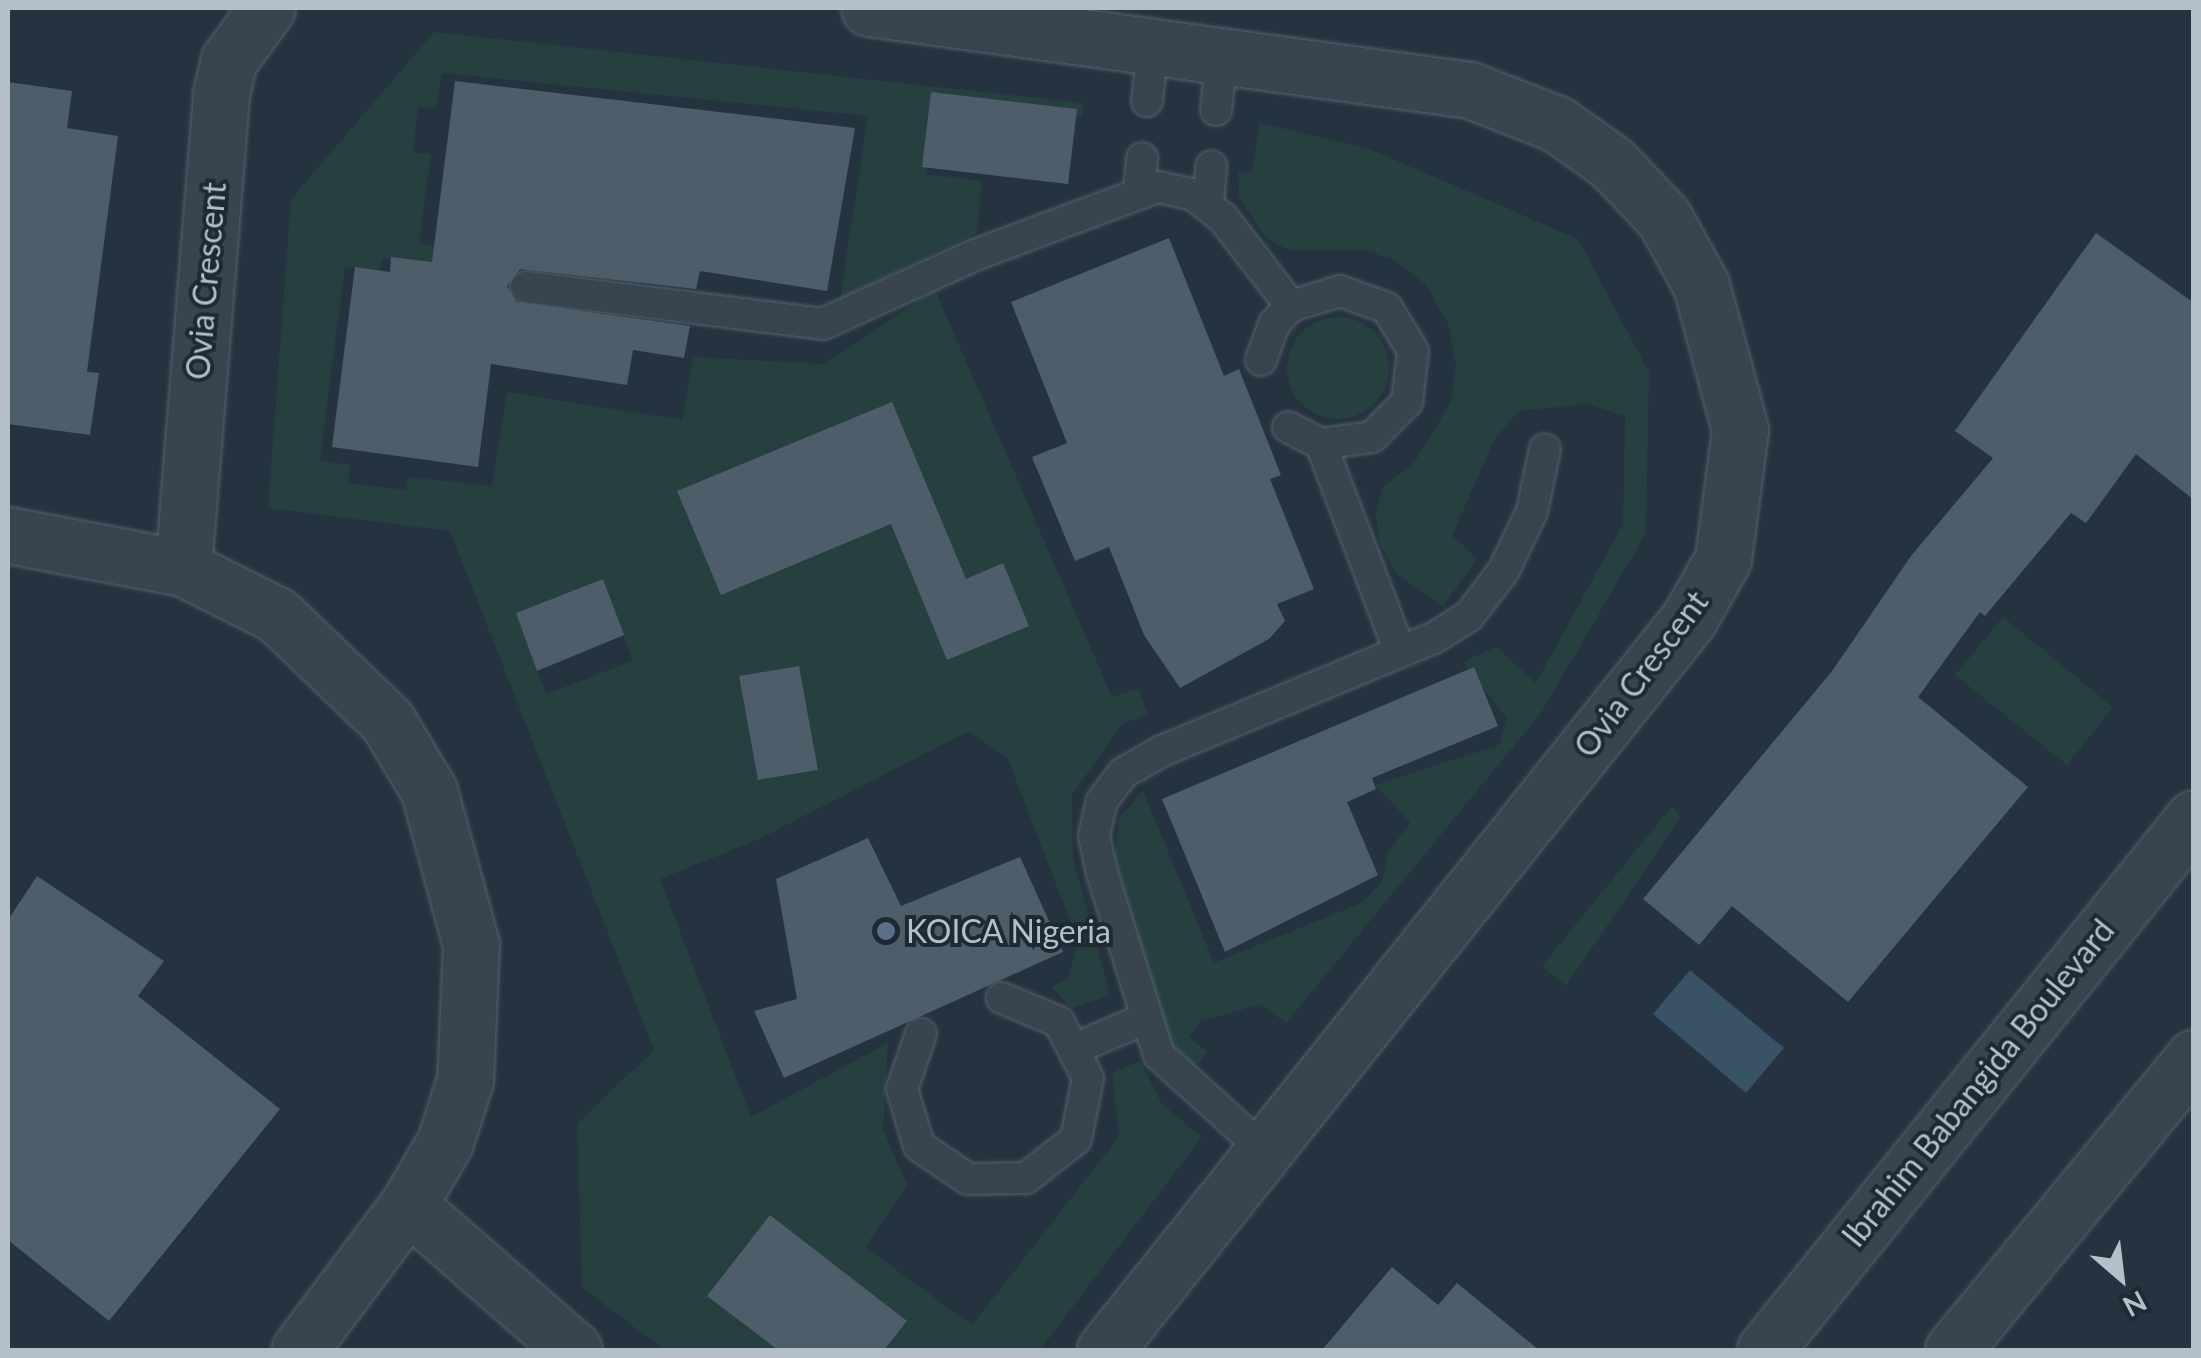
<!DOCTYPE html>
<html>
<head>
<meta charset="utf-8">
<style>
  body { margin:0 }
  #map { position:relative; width:2201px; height:1358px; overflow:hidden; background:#24333f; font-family:Lato,sans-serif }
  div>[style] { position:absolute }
  .green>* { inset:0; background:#264040 }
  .round { border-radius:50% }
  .water>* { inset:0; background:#385266 }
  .building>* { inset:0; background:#4d5d6a }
  .roads { filter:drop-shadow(0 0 2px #56626d) drop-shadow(0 0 2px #56626d) }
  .service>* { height:30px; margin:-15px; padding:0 15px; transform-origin:15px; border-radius:15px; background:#38454f }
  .minor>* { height:55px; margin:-27.5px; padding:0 27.5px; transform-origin:27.5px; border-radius:27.5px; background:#38454f }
  .tertiary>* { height:55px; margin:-27.5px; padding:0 27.5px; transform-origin:27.5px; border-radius:27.5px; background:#38454f }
  .dots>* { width:28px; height:28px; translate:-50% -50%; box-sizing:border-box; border:5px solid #1d2a34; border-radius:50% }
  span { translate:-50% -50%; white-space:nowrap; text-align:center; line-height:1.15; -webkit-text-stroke:8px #1d2a34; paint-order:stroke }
  .street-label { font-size:32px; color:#b4bfca }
  .poi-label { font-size:32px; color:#b4bfca }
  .left { translate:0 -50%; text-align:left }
  .frame { position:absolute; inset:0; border:10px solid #b4bfca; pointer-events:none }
  .north { position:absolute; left:2071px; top:1228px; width:100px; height:100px; -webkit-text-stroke:8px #1d2a34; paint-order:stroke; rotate:152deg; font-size:28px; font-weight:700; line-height:40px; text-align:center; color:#b4bfca }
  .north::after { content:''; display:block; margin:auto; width:35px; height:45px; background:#b4bfca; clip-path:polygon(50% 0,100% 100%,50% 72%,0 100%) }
</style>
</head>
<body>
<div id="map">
  <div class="green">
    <div style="clip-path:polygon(evenodd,434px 32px,1084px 103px,1082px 116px,935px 99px,926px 174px,982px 181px,977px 233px,840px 299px,868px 116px,442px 73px,436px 108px,418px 107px,413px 153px,431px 154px,419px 244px,500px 254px,498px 270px,382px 258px,380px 270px,345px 267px,320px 460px,350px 465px,348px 483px,406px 490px,409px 477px,492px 486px,507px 392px,682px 420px,693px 357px,823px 364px,935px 290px,1112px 697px,1138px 689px,1148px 714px,1122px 724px,1072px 795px,1073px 859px,1110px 995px,1071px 1008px,1051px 987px,1068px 979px,1078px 941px,1008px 759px,969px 731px,757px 840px,660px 879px,751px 1117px,888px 1043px,883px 1130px,907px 1185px,865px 1247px,972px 1325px,1119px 1137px,1112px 1073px,1140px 1061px,1162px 1104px,1202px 1137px,1040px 1350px,664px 1350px,582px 1287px,577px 1124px,654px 1050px,450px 531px,268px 508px,291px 199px,434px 32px,603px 580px,633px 661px,546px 694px,516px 613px,603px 580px,434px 32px,799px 666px,818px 770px,758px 780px,739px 677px,799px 666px)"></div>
    <div style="clip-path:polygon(1259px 123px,1367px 148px,1578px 239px,1649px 372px,1646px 533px,1541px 713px,1286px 1023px,1260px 1004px,1200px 1022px,1189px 1037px,1207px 1052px,1194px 1069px,1170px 1047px,1115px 859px,1119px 818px,1143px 791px,1214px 963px,1361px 903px,1382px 882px,1388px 853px,1410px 822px,1375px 785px,1499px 745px,1507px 719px,1463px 662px,1496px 647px,1536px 683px,1623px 524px,1625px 416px,1587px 404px,1519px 411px,1494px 440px,1452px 536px,1477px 558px,1443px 607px,1396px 573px,1379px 542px,1376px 512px,1383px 487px,1414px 463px,1451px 402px,1456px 366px,1448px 323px,1426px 285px,1395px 260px,1363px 250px,1289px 250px,1266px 238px,1239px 197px,1238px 172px,1252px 173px)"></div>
    <div class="round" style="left:1287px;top:317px;width:102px;height:102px"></div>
    <div style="clip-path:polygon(2003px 617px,2113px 707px,2067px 765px,1955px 675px)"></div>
    <div style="clip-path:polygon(1672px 806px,1681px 817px,1566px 986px,1542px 966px)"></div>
  </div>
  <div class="water">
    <div style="clip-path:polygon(1690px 970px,1784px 1048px,1746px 1093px,1653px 1014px)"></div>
  </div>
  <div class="building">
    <div style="clip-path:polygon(455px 81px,855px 128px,827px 291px,700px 271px,696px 289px,520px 269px,507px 286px,516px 302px,690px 326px,684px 358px,633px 350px,627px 385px,491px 364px,478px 467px,332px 447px,355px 267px,390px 272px,391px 257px,432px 262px)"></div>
    <div style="clip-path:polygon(8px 82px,72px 91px,67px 128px,118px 136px,87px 372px,99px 373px,90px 435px,8px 424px)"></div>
    <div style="clip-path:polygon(931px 92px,1077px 109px,1068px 184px,922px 167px)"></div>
    <div style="clip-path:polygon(2096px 233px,2194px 303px,2194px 500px,2136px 454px,2086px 523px,2071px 513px,1985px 616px,1980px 612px,1918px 697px,2028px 787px,1848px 1002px,1732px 906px,1699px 945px,1643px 899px,1832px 671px,1911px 556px,1993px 458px,1955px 431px)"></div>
    <div style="clip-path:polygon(1169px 238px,1224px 376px,1239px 369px,1281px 475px,1270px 479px,1314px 589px,1277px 604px,1285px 621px,1269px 639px,1180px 688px,1144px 635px,1109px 547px,1075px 561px,1032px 457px,1067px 443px,1011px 302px)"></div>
    <div style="clip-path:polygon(892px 402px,966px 579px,1003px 563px,1029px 626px,947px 660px,891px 524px,721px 595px,677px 491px)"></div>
    <div style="clip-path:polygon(603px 579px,624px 635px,537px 671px,516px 613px)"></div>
    <div style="clip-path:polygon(799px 666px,818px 770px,758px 780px,739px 676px)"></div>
    <div style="clip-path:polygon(1474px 667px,1498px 726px,1372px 778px,1376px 789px,1347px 802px,1378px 875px,1225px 952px,1162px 799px)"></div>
    <div style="clip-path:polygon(868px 838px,901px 906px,1020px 857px,1063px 952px,784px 1078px,754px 1011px,797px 999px,776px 879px)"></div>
    <div style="clip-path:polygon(37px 876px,164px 961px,138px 996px,280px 1109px,109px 1321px,8px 1240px,8px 920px)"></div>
    <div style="clip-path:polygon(770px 1215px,907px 1321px,884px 1350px,778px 1350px,707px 1296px)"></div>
    <div style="clip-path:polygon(1392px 1267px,1438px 1305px,1457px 1283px,1539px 1350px,1322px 1350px)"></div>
  </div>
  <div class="roads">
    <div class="service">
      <div style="left:1147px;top:101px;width:55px;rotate:-83.8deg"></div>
      <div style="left:1216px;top:110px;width:54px;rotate:-83.7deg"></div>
      <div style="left:1139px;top:189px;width:31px;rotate:-84deg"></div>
      <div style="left:1208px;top:204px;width:38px;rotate:-85deg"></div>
      <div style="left:526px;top:287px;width:299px;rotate:7.1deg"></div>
      <div style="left:823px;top:324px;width:167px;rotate:-24.4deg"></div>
      <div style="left:975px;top:255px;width:195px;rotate:-20.4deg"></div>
      <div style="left:1158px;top:187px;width:35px;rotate:12deg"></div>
      <div style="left:1192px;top:194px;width:39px;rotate:38deg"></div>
      <div style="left:1223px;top:218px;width:111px;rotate:52.3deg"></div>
      <div style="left:1261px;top:360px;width:38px;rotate:-70deg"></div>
      <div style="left:1274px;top:324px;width:25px;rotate:-47deg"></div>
      <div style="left:1291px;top:306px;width:51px;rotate:-17deg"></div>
      <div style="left:1340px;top:291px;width:50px;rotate:19.9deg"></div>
      <div style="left:1387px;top:308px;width:50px;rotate:58.8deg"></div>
      <div style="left:1413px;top:351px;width:51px;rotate:96.7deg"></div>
      <div style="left:1407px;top:402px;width:49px;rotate:135deg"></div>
      <div style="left:1372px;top:437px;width:51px;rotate:172.2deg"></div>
      <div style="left:1321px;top:444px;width:37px;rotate:-153deg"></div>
      <div style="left:1321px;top:444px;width:222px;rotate:69.2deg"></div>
      <div style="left:921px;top:1034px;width:58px;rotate:109.1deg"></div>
      <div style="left:902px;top:1089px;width:59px;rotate:73.4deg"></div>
      <div style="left:919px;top:1146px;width:59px;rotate:34deg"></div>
      <div style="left:968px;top:1179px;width:58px;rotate:-1deg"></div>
      <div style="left:1026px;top:1178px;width:63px;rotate:-38deg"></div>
      <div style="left:1076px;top:1139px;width:62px;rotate:-78.9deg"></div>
      <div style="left:1088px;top:1078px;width:63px;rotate:-117.4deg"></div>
      <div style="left:1059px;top:1022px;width:62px;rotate:-157.2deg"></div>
      <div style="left:1079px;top:1047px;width:71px;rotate:-23.3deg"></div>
      <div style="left:1265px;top:1151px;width:143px;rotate:-137.8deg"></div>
      <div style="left:1159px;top:1055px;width:191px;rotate:-107.4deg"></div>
      <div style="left:1102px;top:873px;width:39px;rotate:-102deg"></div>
      <div style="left:1094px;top:835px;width:35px;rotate:-77deg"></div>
      <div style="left:1102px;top:801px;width:35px;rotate:-53deg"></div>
      <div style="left:1123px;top:773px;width:45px;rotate:-29.4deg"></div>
      <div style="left:1162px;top:751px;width:295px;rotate:-22.6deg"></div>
      <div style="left:1434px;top:638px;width:41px;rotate:-32.2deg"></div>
      <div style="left:1469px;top:616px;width:58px;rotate:-52.7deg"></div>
      <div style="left:1504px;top:570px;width:65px;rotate:-64.6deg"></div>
      <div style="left:1532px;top:511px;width:63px;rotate:-78.2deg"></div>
    </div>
    <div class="minor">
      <div style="left:869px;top:8px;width:607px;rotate:7.77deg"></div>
      <div style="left:1470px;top:90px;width:93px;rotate:21.3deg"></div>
      <div style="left:1557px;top:124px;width:67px;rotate:35.3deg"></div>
      <div style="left:1612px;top:163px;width:76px;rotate:46.6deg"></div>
      <div style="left:1664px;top:218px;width:77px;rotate:61.1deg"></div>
      <div style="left:1701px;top:285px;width:150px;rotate:74.9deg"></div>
      <div style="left:1740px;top:430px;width:130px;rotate:97.5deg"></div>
      <div style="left:1723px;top:559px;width:69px;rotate:119.5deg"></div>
      <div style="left:1689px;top:619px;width:936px;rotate:128.62deg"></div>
      <div style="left:8px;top:535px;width:178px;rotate:10.7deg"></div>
      <div style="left:183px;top:568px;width:105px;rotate:26.6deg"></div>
      <div style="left:277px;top:615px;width:154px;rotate:43.9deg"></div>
      <div style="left:388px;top:722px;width:80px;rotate:59.3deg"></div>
      <div style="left:429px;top:791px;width:160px;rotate:74.7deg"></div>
      <div style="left:471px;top:945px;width:135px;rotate:92.5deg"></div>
      <div style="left:465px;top:1080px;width:65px;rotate:107.9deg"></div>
      <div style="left:445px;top:1142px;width:73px;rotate:120.4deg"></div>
      <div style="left:408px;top:1205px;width:181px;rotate:126.9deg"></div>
      <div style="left:183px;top:568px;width:476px;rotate:-85.4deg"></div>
      <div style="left:221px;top:94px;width:35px;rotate:-77deg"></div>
      <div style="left:229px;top:60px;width:64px;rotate:-53.8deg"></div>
      <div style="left:408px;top:1205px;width:220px;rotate:41.1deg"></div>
    </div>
    <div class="tertiary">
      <div style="left:1765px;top:1350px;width:683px;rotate:-51.12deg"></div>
      <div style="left:1953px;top:1350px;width:379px;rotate:-50.5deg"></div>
    </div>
  </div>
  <div class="dots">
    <div style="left:886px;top:931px;background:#5c6f8a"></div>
  </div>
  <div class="street-label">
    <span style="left:206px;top:281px;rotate:-85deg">Ovia Crescent</span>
    <span style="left:1641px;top:674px;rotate:-53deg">Ovia Crescent</span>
    <span style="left:1978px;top:1083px;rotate:-51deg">Ibrahim Babangida Boulevard</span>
  </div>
  <div class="poi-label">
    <span class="left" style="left:906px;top:931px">KOICA Nigeria</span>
  </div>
  <div class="frame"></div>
  <div class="north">N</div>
</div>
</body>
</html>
